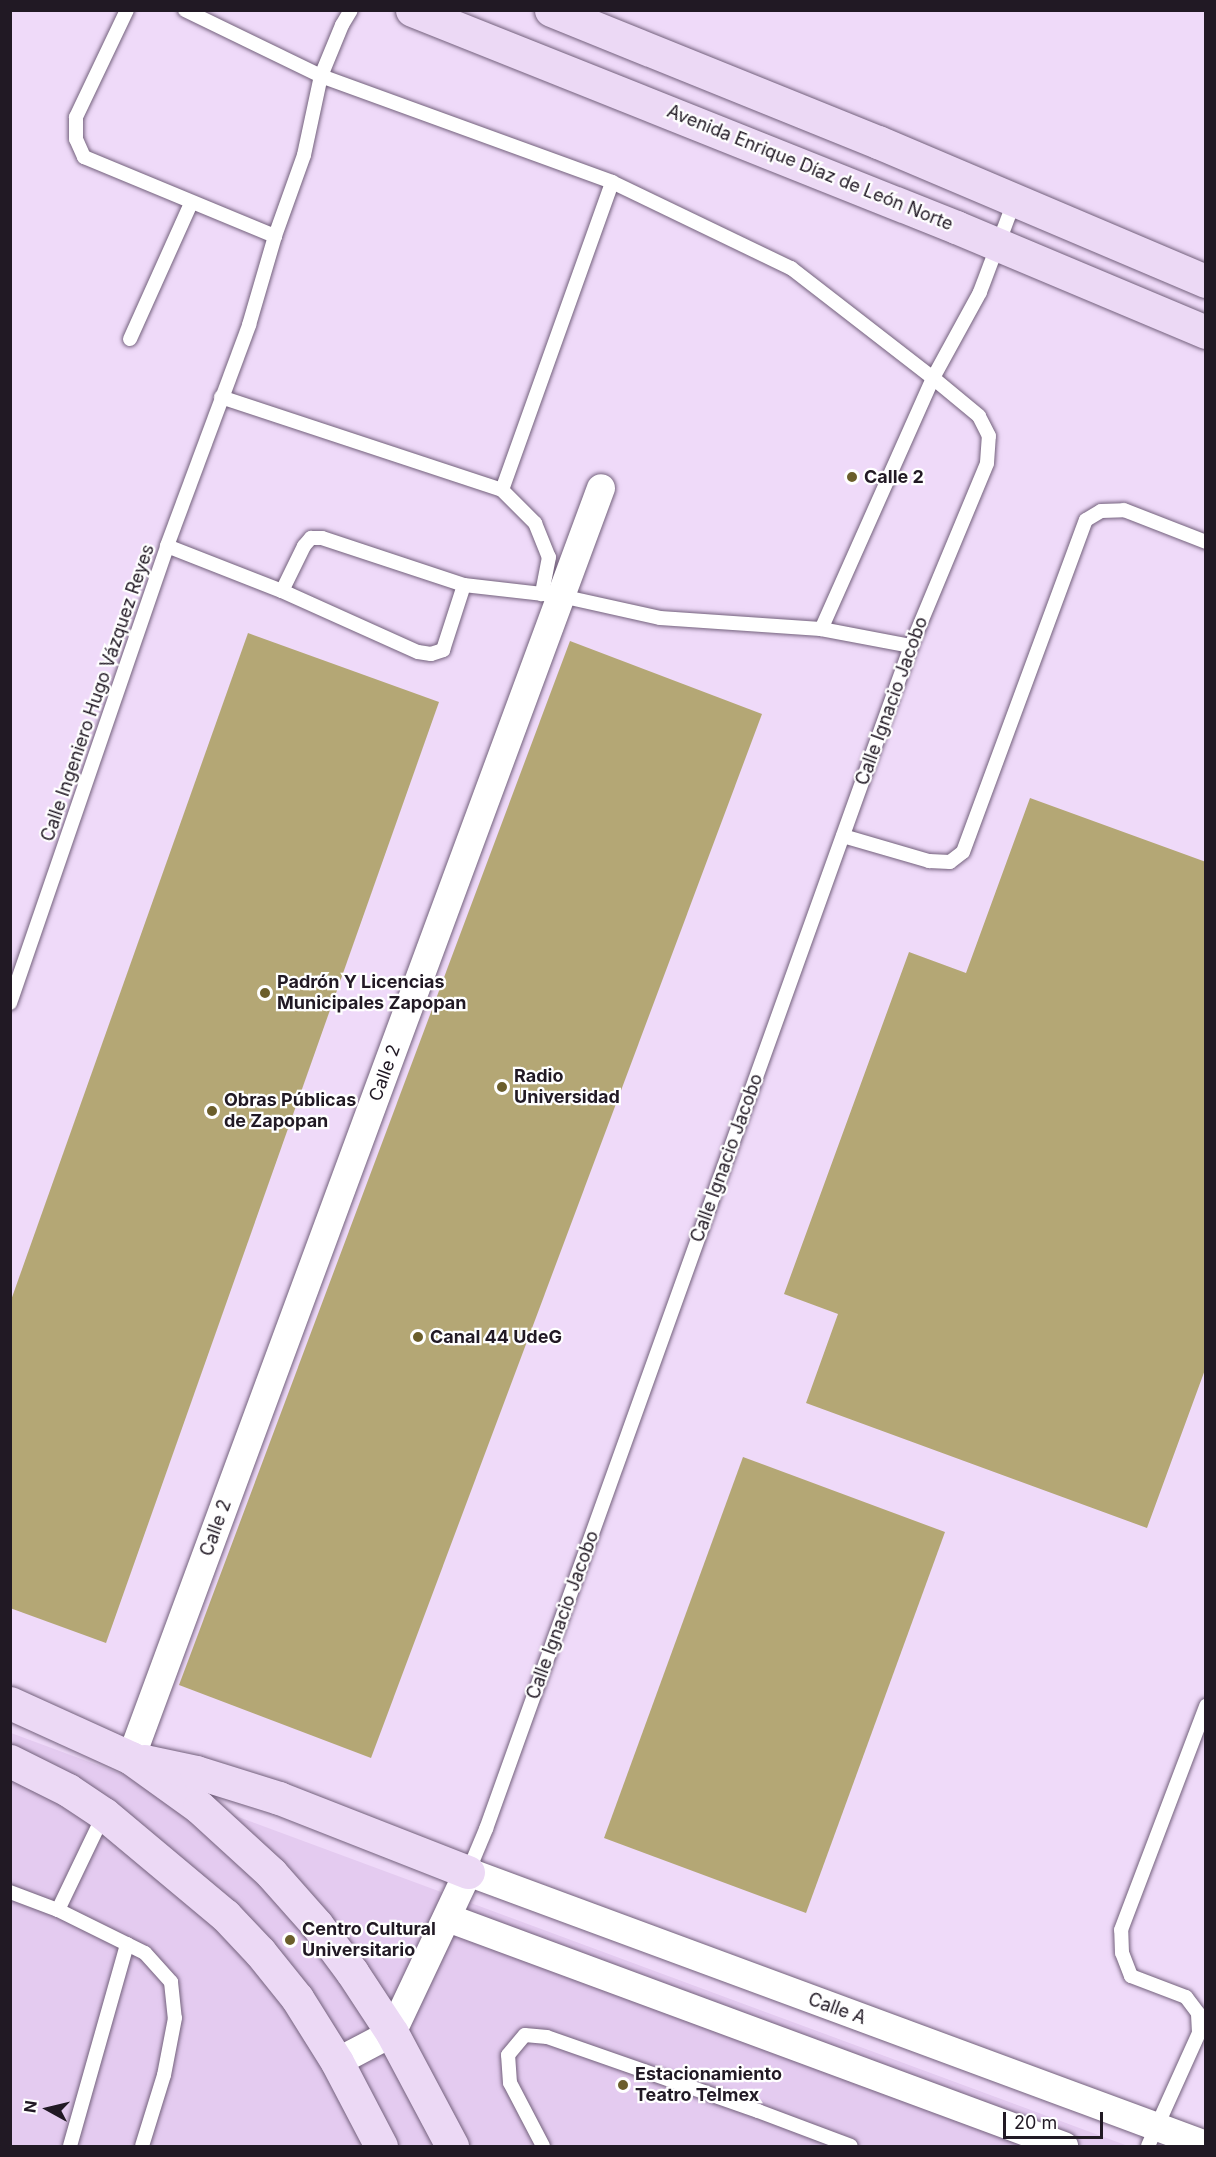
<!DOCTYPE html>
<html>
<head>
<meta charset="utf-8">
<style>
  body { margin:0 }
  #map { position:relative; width:1216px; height:2157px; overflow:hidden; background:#efdaf9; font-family:Inter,sans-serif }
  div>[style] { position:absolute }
  .built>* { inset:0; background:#e4cbf0 }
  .building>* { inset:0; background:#b4a775 }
  .roads { filter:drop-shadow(0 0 2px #73617c) drop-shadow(0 0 2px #73617c) }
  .lane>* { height:14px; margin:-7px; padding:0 7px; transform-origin:7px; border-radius:7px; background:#fff }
  .street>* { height:28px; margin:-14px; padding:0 14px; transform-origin:14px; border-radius:14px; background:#fff }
  .secondary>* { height:33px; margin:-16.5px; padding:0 16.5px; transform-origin:16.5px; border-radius:16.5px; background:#ecd9f5 }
  .dots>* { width:16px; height:16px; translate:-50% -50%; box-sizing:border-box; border:3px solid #fff; border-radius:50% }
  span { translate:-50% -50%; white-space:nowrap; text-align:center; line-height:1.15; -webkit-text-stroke:4.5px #fff; paint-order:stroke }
  .street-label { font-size:18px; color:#211924 }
  .poi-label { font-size:18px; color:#211924; font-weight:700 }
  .left { translate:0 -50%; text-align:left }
  .frame { position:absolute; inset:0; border:12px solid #211924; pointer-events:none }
  .north { position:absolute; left:18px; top:2079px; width:60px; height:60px; -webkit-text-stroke:4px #fff; paint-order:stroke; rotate:278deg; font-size:16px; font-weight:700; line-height:24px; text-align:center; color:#211924 }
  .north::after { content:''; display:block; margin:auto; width:21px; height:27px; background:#211924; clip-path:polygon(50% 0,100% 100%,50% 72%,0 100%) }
  .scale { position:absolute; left:1003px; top:2112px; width:100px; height:27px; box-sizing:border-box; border:3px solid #211924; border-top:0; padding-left:8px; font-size:18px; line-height:21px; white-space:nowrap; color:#211924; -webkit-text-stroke:4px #fff; paint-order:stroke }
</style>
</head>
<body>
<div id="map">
  <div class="built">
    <div style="clip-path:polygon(11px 1733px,1128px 2146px,11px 2146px)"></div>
  </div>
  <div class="building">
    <div style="clip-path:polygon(248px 633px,439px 702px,106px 1643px,10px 1608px,10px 1303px)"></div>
    <div style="clip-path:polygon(570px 641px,762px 714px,371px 1758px,179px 1685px)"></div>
    <div style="clip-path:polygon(1030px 798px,1206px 862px,1206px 1367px,1147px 1528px,806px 1403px,838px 1314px,784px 1294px,909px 952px,966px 973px)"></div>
    <div style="clip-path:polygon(743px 1457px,945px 1532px,806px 1913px,604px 1838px)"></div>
  </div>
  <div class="roads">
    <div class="lane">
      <div style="left:127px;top:10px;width:119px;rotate:115.5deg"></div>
      <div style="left:76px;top:117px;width:22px;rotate:90deg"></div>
      <div style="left:76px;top:139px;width:20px;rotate:66deg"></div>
      <div style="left:84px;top:157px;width:207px;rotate:22.5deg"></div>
      <div style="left:185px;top:10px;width:151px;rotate:25.9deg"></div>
      <div style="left:321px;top:76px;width:310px;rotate:20deg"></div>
      <div style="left:612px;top:182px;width:199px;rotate:25.7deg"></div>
      <div style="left:791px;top:268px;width:180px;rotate:37.8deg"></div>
      <div style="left:933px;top:378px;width:275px;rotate:114deg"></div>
      <div style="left:130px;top:339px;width:149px;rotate:-65.8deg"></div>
      <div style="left:221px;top:397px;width:296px;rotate:18.3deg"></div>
      <div style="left:502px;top:490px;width:47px;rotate:45deg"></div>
      <div style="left:535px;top:523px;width:37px;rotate:68deg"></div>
      <div style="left:549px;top:557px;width:38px;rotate:101deg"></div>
      <div style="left:502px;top:490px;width:327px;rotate:-70.3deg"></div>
      <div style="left:167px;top:546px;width:123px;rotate:21.4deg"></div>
      <div style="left:282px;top:591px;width:50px;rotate:-63.9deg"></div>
      <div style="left:304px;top:546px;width:11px;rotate:-49deg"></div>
      <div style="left:311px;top:538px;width:11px"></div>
      <div style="left:322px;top:538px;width:150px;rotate:18.3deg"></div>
      <div style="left:464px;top:585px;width:98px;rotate:6.5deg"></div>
      <div style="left:561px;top:596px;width:101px;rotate:12.5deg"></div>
      <div style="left:660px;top:618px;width:161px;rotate:3.9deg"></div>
      <div style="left:821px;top:629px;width:92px;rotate:10.7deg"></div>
      <div style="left:282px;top:591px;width:149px;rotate:24.2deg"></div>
      <div style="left:418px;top:652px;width:13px;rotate:9deg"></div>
      <div style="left:431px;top:654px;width:13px;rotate:-18deg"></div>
      <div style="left:443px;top:650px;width:68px;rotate:-72.1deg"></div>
      <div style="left:843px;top:836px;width:90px;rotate:16.2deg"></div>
      <div style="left:929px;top:861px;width:21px;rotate:3deg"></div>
      <div style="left:950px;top:862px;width:16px;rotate:-38deg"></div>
      <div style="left:963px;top:852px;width:354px;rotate:-69.7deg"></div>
      <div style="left:1086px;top:520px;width:17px;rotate:-31deg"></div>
      <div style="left:1101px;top:511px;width:23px;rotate:-2deg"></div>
      <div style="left:1124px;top:510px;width:88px;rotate:21.3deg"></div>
      <div style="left:10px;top:1003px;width:483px;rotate:-71deg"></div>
      <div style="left:167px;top:546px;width:236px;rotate:-69.6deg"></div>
      <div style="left:249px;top:325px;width:93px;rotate:-73.7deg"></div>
      <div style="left:275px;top:236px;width:86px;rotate:-70.3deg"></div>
      <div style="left:304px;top:155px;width:81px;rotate:-77.9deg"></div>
      <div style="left:321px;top:76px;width:55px;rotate:-67.6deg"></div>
      <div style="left:342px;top:25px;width:17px;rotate:-59deg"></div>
      <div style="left:468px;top:1872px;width:47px;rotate:-67.3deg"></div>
      <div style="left:486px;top:1829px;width:1257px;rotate:-70.24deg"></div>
      <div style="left:911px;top:646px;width:198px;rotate:-67.4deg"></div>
      <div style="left:987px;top:463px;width:27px;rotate:-86deg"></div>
      <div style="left:989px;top:436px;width:22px;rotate:-117deg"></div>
      <div style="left:979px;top:416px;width:60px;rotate:-140.4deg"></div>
      <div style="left:933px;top:378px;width:98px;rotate:-61.3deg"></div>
      <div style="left:980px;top:292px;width:96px;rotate:-69.3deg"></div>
      <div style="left:10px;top:1892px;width:51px;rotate:20.6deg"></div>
      <div style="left:58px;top:1910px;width:106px;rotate:-64.4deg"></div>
      <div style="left:58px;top:1910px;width:97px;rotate:26.3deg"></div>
      <div style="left:145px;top:1953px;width:39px;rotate:48deg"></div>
      <div style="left:171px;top:1982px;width:36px;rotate:84deg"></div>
      <div style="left:175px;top:2018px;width:58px;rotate:100.9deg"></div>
      <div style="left:164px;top:2075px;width:74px;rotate:107.2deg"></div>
      <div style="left:70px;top:2146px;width:210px;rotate:-74.2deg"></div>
      <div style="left:543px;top:2146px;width:71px;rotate:-117.6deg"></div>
      <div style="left:510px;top:2083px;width:28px;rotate:-94deg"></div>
      <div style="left:508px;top:2055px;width:26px;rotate:-50deg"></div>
      <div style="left:525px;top:2035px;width:22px;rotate:5deg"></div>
      <div style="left:547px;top:2037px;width:224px;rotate:19.3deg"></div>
      <div style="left:758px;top:2111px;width:99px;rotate:20.6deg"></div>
      <div style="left:1148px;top:2146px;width:124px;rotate:-65.7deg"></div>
      <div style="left:1199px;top:2033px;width:20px;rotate:-93deg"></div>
      <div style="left:1198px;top:2013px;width:20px;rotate:-127deg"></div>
      <div style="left:1186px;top:1997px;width:59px;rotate:-159.1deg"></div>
      <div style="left:1131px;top:1976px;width:25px;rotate:-111deg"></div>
      <div style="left:1122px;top:1953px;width:23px;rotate:-92deg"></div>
      <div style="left:1121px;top:1930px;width:240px;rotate:-69.2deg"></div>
    </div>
    <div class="street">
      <div style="left:131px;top:1758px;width:1354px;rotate:-69.69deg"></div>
      <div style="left:448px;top:1918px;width:657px;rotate:20.31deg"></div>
      <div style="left:337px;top:2062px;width:62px;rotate:-27.8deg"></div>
      <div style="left:392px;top:2033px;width:178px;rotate:-64.7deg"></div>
      <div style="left:468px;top:1872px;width:787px;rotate:20.3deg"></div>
    </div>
    <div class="secondary">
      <div style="left:412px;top:10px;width:586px;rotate:21.75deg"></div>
      <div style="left:956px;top:227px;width:271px;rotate:22.8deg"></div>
      <div style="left:551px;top:10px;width:353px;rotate:22deg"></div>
      <div style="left:878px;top:142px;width:356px;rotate:23deg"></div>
      <div style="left:10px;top:1703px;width:133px;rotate:24.4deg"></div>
      <div style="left:131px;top:1758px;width:84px;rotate:35.8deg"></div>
      <div style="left:199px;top:1807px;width:98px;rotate:42.5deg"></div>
      <div style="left:271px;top:1873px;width:69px;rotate:48.5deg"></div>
      <div style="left:317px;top:1925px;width:59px;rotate:53.3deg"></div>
      <div style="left:352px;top:1972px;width:73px;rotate:56.7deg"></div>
      <div style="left:392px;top:2033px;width:128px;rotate:62deg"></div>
      <div style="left:10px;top:1761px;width:65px;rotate:26.6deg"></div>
      <div style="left:68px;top:1790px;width:43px;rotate:33.7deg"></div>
      <div style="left:104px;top:1814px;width:158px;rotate:39.9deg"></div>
      <div style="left:225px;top:1915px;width:51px;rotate:46.6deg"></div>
      <div style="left:260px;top:1952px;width:59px;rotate:51.2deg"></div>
      <div style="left:297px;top:1998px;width:75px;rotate:58deg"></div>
      <div style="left:337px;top:2062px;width:95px;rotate:62.4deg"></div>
      <div style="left:144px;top:1761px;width:53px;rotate:11.9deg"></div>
      <div style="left:196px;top:1772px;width:87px;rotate:17.4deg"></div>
      <div style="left:279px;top:1798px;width:203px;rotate:21.4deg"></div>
    </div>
  </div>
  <div class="dots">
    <div style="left:852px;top:477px;background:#6b5e2b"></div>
    <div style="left:265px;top:993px;background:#6b5e2b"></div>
    <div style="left:502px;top:1087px;background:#6b5e2b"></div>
    <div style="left:212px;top:1111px;background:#6b5e2b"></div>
    <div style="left:418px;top:1337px;background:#6b5e2b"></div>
    <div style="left:290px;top:1940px;background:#6b5e2b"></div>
    <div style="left:623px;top:2085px;background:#6b5e2b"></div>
  </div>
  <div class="street-label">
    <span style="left:810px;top:168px;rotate:22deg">Avenida Enrique Díaz de León Norte</span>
    <span style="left:98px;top:693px;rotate:-71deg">Calle Ingeniero Hugo Vázquez Reyes</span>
    <span style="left:892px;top:701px;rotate:-70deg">Calle Ignacio Jacobo</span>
    <span style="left:385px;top:1073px;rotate:-70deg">Calle 2</span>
    <span style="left:727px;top:1158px;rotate:-70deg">Calle Ignacio Jacobo</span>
    <span style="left:216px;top:1528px;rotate:-70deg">Calle 2</span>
    <span style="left:563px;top:1615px;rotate:-70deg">Calle Ignacio Jacobo</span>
    <span style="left:837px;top:2009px;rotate:20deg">Calle A</span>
  </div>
  <div class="poi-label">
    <span class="left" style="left:864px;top:477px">Calle 2</span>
    <span class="left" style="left:277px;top:993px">Padrón Y Licencias<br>Municipales Zapopan</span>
    <span class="left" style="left:514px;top:1087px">Radio<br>Universidad</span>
    <span class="left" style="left:224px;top:1111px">Obras Públicas<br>de Zapopan</span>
    <span class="left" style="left:430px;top:1337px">Canal 44 UdeG</span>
    <span class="left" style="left:302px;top:1940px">Centro Cultural<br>Universitario</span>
    <span class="left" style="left:635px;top:2085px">Estacionamiento<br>Teatro Telmex</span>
  </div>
  <div class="frame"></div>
  <div class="north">N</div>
  <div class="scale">20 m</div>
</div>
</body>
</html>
